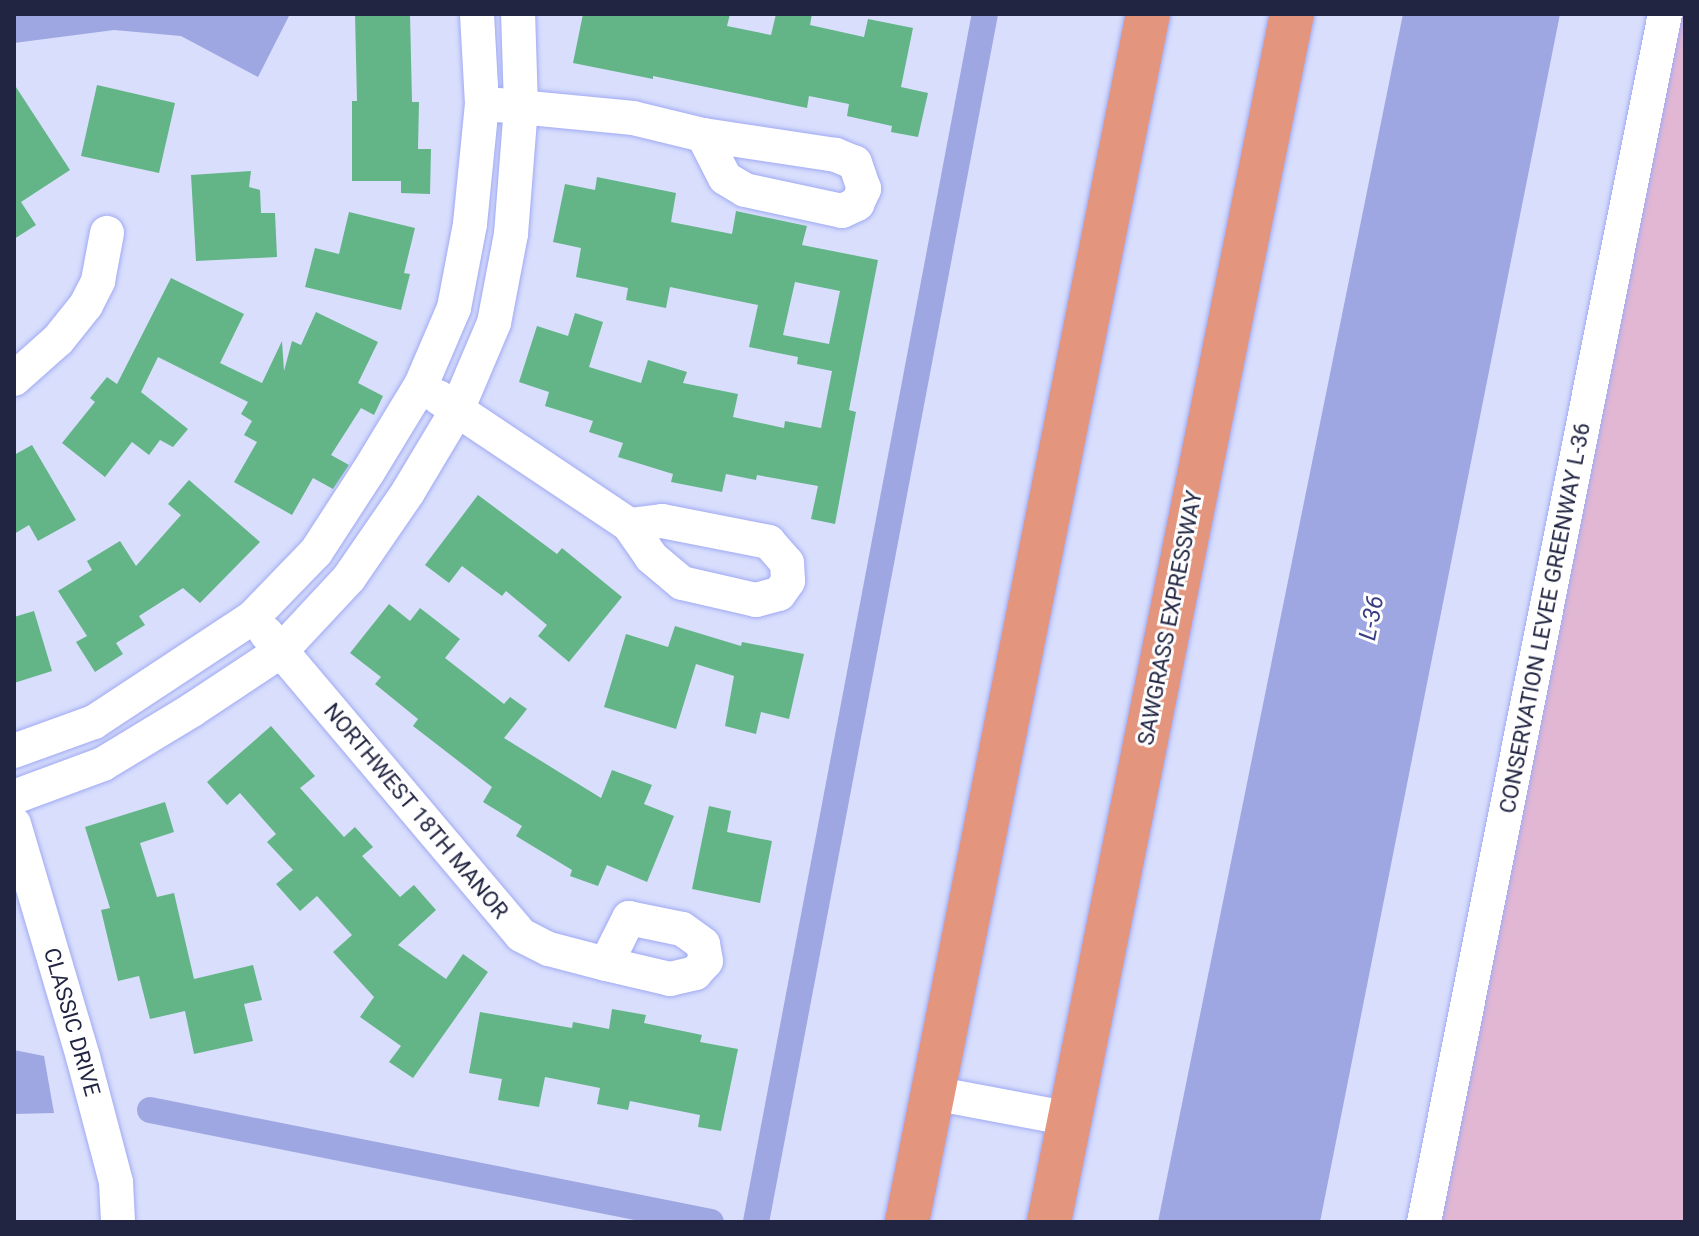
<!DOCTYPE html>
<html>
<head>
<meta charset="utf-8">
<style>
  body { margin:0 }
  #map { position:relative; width:1699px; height:1236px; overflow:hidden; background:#d8defc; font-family:Roboto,sans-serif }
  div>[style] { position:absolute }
  .green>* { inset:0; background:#e1b7d4 }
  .water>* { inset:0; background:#9ea7e2 }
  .canal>* { height:26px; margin:-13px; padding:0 13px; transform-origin:13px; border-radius:13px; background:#9ea7e2 }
  .building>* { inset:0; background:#63b587 }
  .roads { filter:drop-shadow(0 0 2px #a0aaf3) drop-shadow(0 0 2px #a0aaf3) }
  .minor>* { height:34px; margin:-17px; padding:0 17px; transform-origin:17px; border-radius:17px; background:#fff }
  .highway>* { height:44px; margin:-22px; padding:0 22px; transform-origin:22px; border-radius:22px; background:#e4957d }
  span { translate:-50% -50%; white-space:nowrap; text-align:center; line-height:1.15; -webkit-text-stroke:6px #fff; paint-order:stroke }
  .street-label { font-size:22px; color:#222542 }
  .water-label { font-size:24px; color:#3a3d84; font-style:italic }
  .frame { position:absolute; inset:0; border:16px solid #222542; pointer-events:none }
</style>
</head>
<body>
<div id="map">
  <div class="green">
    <div style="clip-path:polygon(1665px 14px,1685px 14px,1685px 1222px,1424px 1222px)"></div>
  </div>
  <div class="water">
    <div style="clip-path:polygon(14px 14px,290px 14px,258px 77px,181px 36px,114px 30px,14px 43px)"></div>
    <div style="clip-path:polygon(1403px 14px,1560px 14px,1320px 1222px,1158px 1222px)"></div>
    <div style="clip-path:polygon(14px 1050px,44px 1056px,54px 1113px,14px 1114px)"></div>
  </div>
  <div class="canal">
    <div style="left:150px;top:1110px;width:572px;rotate:11.29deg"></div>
    <div style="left:756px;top:1222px;width:1230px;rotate:-79.27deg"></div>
  </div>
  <div class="building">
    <div style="clip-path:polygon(355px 14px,410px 14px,412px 102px,419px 102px,418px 149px,431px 149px,430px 194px,401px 193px,401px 181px,352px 181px,352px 101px,357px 101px)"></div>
    <div style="clip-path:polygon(583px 14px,730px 14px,727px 26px,771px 35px,776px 14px,812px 14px,810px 25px,864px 37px,868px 19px,913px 28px,901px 87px,928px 93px,918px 137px,891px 132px,892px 126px,847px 116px,849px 104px,809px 96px,807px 108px,653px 76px,653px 79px,573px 63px)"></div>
    <div style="clip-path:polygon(14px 84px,70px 170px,21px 202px,36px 225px,14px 239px)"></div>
    <div style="clip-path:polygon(97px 85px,175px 103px,159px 173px,81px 156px)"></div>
    <div style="clip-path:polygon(251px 171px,249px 187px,260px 190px,261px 213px,275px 213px,277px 257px,196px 261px,191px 175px)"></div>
    <div style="clip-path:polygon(evenodd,597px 177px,676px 193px,671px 222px,732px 234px,736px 211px,807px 226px,802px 245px,878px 260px,849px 410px,856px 412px,835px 524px,811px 519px,818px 486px,757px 475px,756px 480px,726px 474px,722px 492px,671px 482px,673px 474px,618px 457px,623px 443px,589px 432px,593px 421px,545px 406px,549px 392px,519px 382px,537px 326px,568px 336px,575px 313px,603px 322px,589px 367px,641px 383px,648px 360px,687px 372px,683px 383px,738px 394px,733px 417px,784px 428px,785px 421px,821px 428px,832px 371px,797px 364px,798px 357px,749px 347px,758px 305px,670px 287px,666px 308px,626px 300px,628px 288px,576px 277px,581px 248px,553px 242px,565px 184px,595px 190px,597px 177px,795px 282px,840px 291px,829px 344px,783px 335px,795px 282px)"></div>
    <div style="clip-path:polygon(349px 212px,415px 228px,404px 273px,410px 274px,401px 310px,305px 287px,315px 248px,339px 254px)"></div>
    <div style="clip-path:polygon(171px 278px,244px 314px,220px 363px,262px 383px,282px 341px,284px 371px,292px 341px,301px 345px,316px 312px,378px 342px,358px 383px,383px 396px,374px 415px,361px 408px,331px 455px,349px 465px,333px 489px,313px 478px,292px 515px,234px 482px,257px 442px,244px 435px,252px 421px,241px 414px,248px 402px,158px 357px,141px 392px,188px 429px,173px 447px,160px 440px,149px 455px,132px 442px,105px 477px,62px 443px,95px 402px,90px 398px,107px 377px,117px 384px)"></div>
    <div style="clip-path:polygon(32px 445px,76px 520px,38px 541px,29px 525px,14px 534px,14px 455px)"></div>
    <div style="clip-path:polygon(189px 480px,260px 542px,200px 603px,183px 588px,139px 616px,145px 625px,116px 643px,123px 654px,95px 672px,76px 642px,87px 636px,58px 591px,92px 570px,87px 561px,120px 541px,136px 566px,181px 515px,168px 504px)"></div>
    <div style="clip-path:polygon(478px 495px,557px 554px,562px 548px,622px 597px,569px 662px,538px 636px,547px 625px,506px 591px,502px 596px,462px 566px,449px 583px,425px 565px)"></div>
    <div style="clip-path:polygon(389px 604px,410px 621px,420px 608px,460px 639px,445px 658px,504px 704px,510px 697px,527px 709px,504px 738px,601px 798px,612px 770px,652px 785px,644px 804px,674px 816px,647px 882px,607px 865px,598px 886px,570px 876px,572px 870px,516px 836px,522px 826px,483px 802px,492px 787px,413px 726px,418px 719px,375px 684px,381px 677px,350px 653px)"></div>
    <div style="clip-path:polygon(34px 611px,52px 671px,14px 683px,14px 617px)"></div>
    <div style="clip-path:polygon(675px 626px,741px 646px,742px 642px,804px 654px,789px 719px,761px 712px,756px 734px,725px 726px,734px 676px,696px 664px,676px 729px,604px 707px,626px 634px,668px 647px)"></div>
    <div style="clip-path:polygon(271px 726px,315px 776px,300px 788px,344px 837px,355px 827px,373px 847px,362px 856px,400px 897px,414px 885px,436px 910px,398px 945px,446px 979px,463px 954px,488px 972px,413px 1078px,389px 1062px,401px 1046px,360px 1017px,374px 997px,333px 952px,352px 935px,317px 896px,300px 911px,276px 884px,293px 870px,267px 842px,276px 834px,240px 793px,227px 805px,207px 782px)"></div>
    <div style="clip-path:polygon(165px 802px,174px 832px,140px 843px,157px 897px,174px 893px,194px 979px,253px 965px,262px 1000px,244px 1004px,253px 1041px,194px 1054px,185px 1011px,150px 1019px,139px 976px,118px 981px,101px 910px,110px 908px,85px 827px)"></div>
    <div style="clip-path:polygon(709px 806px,731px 811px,727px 832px,772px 841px,760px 903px,692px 889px)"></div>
    <div style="clip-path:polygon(612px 1009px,646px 1015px,644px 1023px,702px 1035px,700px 1042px,738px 1049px,721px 1131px,698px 1127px,700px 1115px,630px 1101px,628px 1110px,597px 1104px,600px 1088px,545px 1077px,539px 1107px,498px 1100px,502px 1079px,469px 1073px,480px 1012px,572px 1028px,573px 1022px,609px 1029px)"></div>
  </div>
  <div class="roads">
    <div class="minor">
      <div style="left:498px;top:105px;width:136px;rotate:5.5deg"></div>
      <div style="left:633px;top:118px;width:72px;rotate:13.7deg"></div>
      <div style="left:703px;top:135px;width:48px;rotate:62.9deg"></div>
      <div style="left:725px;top:178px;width:23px;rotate:31deg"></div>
      <div style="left:745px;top:190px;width:99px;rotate:12.2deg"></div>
      <div style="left:842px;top:211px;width:17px;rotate:-25deg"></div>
      <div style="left:857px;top:204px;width:17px;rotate:-65deg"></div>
      <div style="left:864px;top:189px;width:28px;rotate:-109deg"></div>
      <div style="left:855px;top:163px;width:21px;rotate:-157deg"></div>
      <div style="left:836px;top:155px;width:134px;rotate:-171.4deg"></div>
      <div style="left:14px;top:379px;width:59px;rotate:-41.6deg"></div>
      <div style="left:58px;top:340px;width:45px;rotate:-51.3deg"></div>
      <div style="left:86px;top:305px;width:27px;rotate:-63deg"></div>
      <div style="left:98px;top:281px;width:49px;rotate:-79.4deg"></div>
      <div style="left:438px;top:397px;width:230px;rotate:33.8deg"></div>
      <div style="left:629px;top:525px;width:39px;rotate:55deg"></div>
      <div style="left:651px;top:557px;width:40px;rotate:40deg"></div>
      <div style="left:682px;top:583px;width:76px;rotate:12.9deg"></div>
      <div style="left:756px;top:600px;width:24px;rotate:-15deg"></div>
      <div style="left:779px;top:594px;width:16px;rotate:-55deg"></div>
      <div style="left:788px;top:581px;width:18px;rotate:-93deg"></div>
      <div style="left:787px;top:563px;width:28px;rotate:-131deg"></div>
      <div style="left:769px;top:542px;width:109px;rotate:-168.9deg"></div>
      <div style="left:662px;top:521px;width:33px;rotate:173deg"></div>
      <div style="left:266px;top:633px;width:395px;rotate:49.8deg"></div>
      <div style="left:521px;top:935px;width:31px;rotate:27deg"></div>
      <div style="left:549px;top:949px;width:59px;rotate:14.7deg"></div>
      <div style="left:606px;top:964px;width:66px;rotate:13.2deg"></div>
      <div style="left:670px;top:979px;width:26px;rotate:-13deg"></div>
      <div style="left:695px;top:973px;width:16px;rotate:-47deg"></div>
      <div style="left:706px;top:961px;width:17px;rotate:-100deg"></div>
      <div style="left:703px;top:944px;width:26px;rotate:-144deg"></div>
      <div style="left:682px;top:929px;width:54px;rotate:-168.3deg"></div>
      <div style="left:629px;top:918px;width:51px;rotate:116.6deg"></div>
      <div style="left:14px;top:751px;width:85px;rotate:-19.9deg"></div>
      <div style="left:94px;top:722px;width:189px;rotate:-33.4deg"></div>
      <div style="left:252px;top:618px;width:92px;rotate:-45.9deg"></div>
      <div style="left:316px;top:552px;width:95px;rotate:-57deg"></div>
      <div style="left:368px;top:472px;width:102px;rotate:-58.7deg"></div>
      <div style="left:421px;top:385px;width:84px;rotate:-66.8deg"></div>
      <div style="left:454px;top:308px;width:86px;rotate:-79.2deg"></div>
      <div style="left:470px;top:224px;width:121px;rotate:-84.3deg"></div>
      <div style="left:482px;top:104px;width:90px;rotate:-93.2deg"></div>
      <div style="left:14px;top:797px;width:95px;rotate:-20.3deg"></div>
      <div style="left:103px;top:764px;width:104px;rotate:-31.2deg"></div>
      <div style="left:192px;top:710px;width:107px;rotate:-33.5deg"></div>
      <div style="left:281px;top:651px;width:100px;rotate:-47deg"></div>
      <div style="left:349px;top:578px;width:104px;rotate:-55.5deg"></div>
      <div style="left:408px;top:492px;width:96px;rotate:-59.1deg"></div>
      <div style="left:457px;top:410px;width:95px;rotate:-67deg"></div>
      <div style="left:494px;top:323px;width:91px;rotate:-79.2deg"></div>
      <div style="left:511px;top:234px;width:127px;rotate:-85.5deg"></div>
      <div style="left:521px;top:107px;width:93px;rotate:-91.8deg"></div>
      <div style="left:14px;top:824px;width:243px;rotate:73.5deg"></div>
      <div style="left:83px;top:1057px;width:129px;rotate:75.2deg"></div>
      <div style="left:116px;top:1182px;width:40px;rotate:87.1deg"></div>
      <div style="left:933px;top:1093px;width:139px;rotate:10.7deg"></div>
      <div style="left:1424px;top:1222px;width:1232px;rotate:-78.72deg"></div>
    </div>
    <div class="highway">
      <div style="left:907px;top:1222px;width:1232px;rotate:-78.72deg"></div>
      <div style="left:1049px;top:1222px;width:1232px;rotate:-78.63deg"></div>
    </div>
  </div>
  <div class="street-label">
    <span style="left:1170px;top:618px;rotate:-79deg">SAWGRASS EXPRESSWAY</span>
    <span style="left:1545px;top:618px;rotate:-79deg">CONSERVATION LEVEE GREENWAY L-36</span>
    <span style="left:416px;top:811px;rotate:50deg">NORTHWEST 18TH MANOR</span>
    <span style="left:72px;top:1022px;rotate:74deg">CLASSIC DRIVE</span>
  </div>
  <div class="water-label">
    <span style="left:1372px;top:618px;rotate:-79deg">L-36</span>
  </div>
  <div class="frame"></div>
</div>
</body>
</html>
